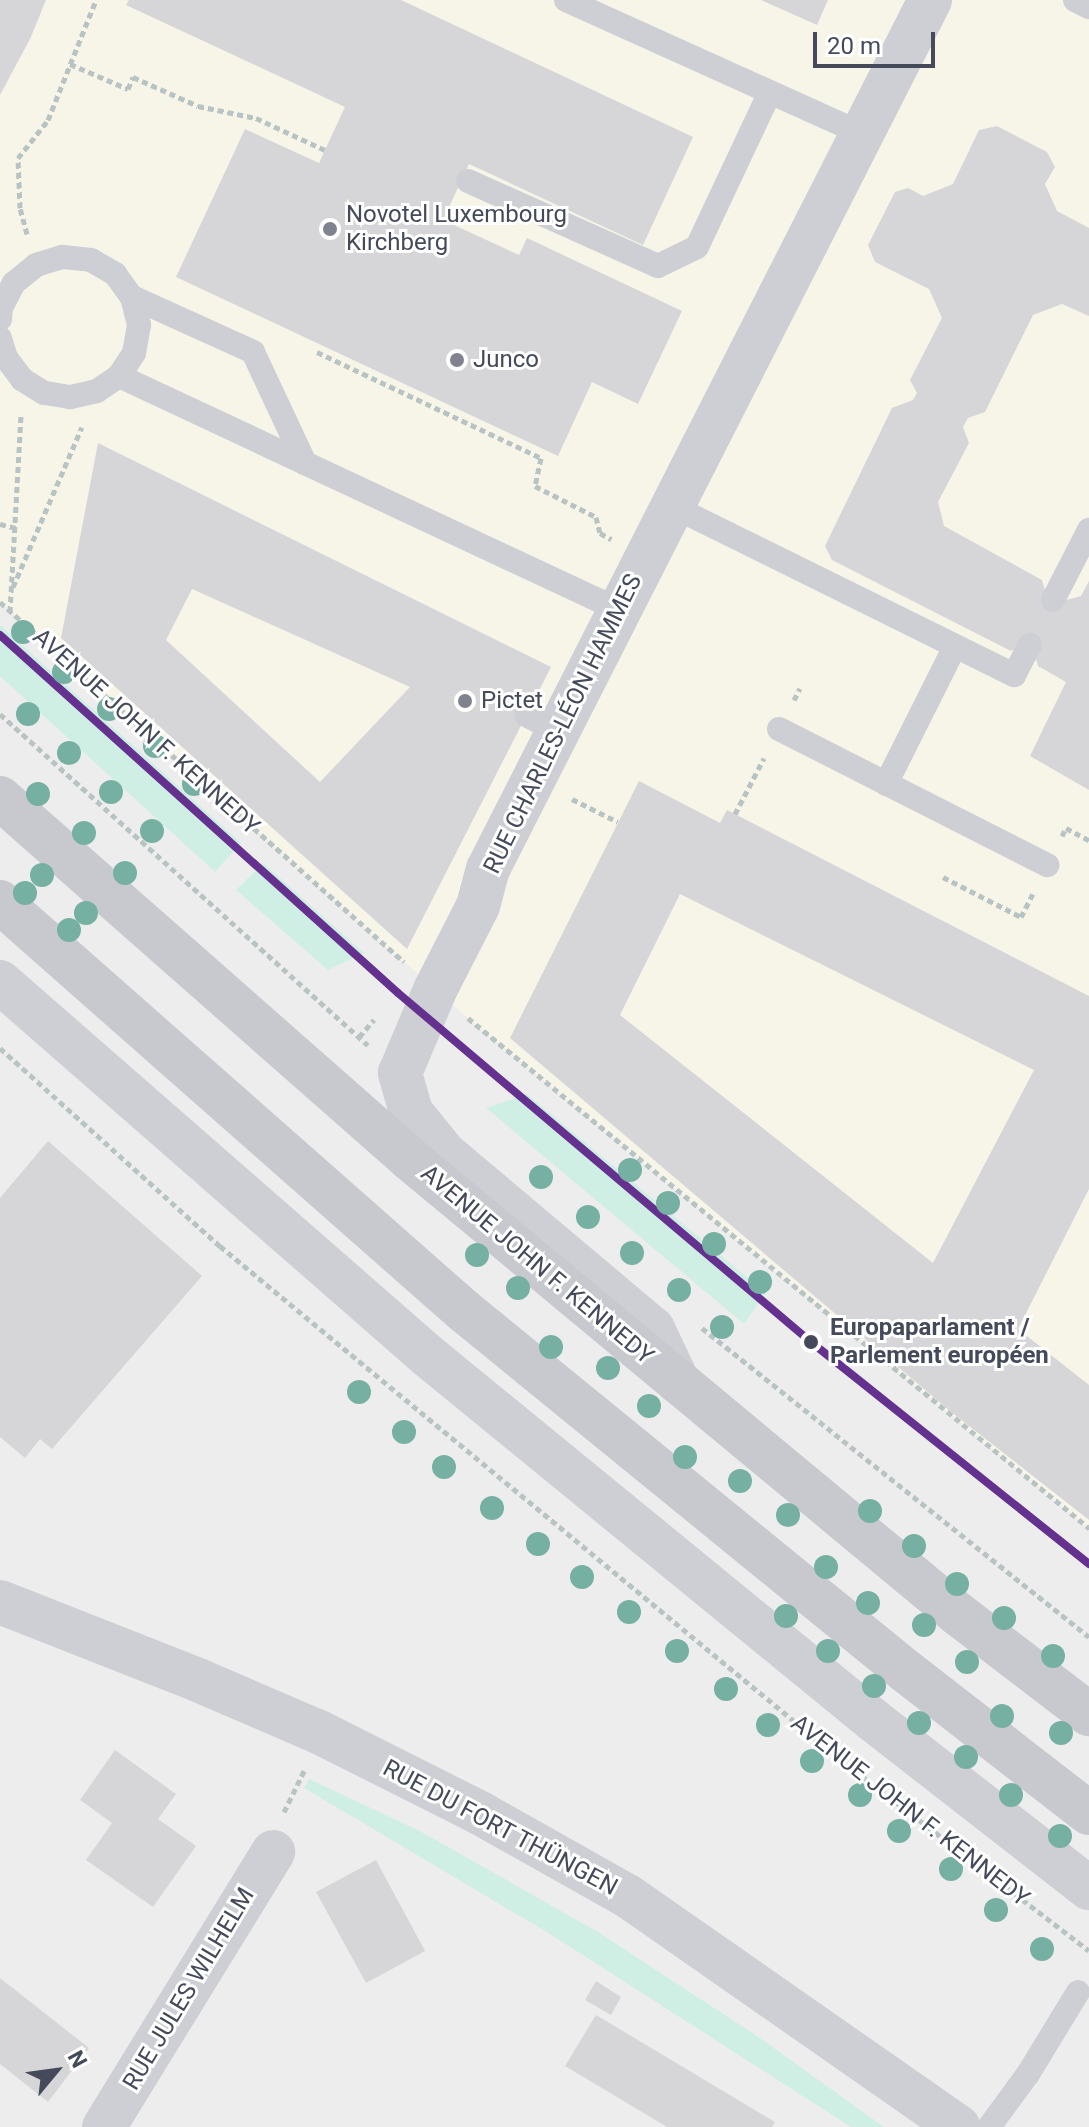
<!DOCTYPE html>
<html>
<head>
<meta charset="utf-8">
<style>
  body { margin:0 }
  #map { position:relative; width:1089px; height:2127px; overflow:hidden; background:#eeeded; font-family:Roboto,sans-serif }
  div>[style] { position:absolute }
  .commercial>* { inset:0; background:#f6f5e8 }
  .green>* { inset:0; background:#d0efe4 }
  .building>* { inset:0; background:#d6d6d9 }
  .path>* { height:5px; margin-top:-2.5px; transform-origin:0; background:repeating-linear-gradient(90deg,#b8c3c3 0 6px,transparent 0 10px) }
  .service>* { height:24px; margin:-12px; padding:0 12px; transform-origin:12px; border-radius:12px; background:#cecfd4 }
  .minor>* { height:44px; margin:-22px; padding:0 22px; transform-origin:22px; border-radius:22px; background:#cecfd4 }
  .primary>* { height:44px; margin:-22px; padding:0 22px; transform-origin:22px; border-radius:22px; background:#c7c9cf }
  .tram-1>* { height:8px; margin:-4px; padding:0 4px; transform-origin:4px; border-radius:4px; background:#64318f }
  .trees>* { width:24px; height:24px; margin:-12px; border-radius:50%; background:#76b0a2 }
  .dots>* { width:22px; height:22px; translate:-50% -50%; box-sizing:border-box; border:4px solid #fff; border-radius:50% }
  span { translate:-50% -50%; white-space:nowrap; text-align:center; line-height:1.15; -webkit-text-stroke:6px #fff; paint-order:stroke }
  .poi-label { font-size:24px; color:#444a5a }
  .left { translate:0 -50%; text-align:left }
  .street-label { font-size:24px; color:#444a5a }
  .stop-label { font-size:24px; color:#444a5a; font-weight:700 }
  .north { position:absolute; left:16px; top:2031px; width:80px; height:80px; -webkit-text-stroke:6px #fff; paint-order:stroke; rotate:61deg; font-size:22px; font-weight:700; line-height:32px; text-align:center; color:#444a5a }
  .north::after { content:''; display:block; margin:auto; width:28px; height:36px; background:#444a5a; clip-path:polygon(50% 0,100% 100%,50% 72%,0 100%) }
  .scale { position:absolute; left:813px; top:32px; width:122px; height:36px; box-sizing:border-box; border:4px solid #444a5a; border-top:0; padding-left:10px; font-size:24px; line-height:28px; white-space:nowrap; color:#444a5a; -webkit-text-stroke:6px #fff; paint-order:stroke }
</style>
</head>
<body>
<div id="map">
  <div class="commercial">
    <div style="clip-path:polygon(0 0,1089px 0,1089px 1528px,463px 1014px,0 602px)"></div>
  </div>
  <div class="green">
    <div style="clip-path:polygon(0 625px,241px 843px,215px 872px,0 676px)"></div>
    <div style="clip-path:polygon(263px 863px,364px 953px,328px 970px,236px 890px)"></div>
    <div style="clip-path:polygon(527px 1094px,766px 1293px,744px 1324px,486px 1108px)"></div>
    <div style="clip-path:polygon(309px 1779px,420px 1831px,598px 1932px,757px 2036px,884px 2127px,851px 2127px,550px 1934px,304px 1788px)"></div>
  </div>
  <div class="building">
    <div style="clip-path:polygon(0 0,46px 0,30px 39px,0 95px)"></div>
    <div style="clip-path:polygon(129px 0,401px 0,693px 137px,643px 245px,469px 164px,443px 220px,519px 255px,527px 238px,682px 311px,638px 404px,592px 382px,558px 456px,176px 277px,245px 129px,319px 163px,345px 107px,126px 5px)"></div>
    <div style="clip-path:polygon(761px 0,828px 0,817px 25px)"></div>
    <div style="clip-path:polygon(997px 126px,1047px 152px,1055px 167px,1045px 184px,1057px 211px,1089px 228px,1089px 316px,1062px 304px,1033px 315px,985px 412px,968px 418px,963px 427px,969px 443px,938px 502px,944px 526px,1042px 580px,1047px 597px,1059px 602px,1081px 596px,1089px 581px,1089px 790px,1030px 756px,1066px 682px,1038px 666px,1033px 647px,1026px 643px,1011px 651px,832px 560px,825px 546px,892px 408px,913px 400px,917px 393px,910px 380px,942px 318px,929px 289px,875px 262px,868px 245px,895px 192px,908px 188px,923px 196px,953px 184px,979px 130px)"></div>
    <div style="clip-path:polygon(evenodd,98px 443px,551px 667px,407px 949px,61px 638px,98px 443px,192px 589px,410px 687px,320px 782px,166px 640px,192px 589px)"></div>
    <div style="clip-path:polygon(evenodd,639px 781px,720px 823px,727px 810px,1089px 996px,1089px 1189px,1018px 1329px,1089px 1385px,1089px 1520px,950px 1411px,510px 1038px,639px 781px,680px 894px,1034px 1070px,933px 1263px,620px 1015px,680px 894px)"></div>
    <div style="clip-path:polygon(48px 1141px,202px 1276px,52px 1449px,40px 1439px,25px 1458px,0 1437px,0 1198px)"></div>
    <div style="clip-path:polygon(115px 1750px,176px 1794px,158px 1819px,196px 1846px,153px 1907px,86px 1860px,112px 1823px,80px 1800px)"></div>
    <div style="clip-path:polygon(376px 1860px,425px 1951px,366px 1983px,316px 1892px)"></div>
    <div style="clip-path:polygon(0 1978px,89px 2048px,48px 2102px,0 2064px)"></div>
    <div style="clip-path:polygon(596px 1981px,621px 1997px,611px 2015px,585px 2000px)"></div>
    <div style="clip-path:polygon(596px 2015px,775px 2122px,772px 2127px,667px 2127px,565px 2066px)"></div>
  </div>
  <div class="path">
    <div style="left:70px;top:64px;width:63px;rotate:23.3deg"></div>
    <div style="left:128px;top:89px;width:13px;rotate:-67deg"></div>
    <div style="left:133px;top:77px;width:71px;rotate:24deg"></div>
    <div style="left:198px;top:106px;width:59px;rotate:11.7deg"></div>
    <div style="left:256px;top:118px;width:76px;rotate:24.9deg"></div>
    <div style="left:27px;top:234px;width:27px;rotate:-105deg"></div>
    <div style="left:20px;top:208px;width:50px;rotate:-92.3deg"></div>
    <div style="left:18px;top:158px;width:48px;rotate:-51.7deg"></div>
    <div style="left:48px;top:120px;width:129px;rotate:-68.2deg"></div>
    <div style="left:317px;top:352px;width:248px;rotate:25.3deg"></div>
    <div style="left:541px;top:458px;width:29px;rotate:102deg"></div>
    <div style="left:535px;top:486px;width:68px;rotate:26.9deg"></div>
    <div style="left:596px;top:517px;width:16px;rotate:76deg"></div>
    <div style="left:600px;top:533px;width:13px;rotate:29deg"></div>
    <div style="left:0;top:524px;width:16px;rotate:14deg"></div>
    <div style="left:13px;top:587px;width:174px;rotate:-66.7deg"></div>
    <div style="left:0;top:602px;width:541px;rotate:41.7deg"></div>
    <div style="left:10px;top:612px;width:196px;rotate:-86.8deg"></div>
    <div style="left:794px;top:700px;width:13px;rotate:-63deg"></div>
    <div style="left:0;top:714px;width:495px;rotate:42deg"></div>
    <div style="left:572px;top:799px;width:51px;rotate:26.6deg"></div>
    <div style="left:735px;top:814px;width:63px;rotate:-62.6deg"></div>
    <div style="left:1062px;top:836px;width:9px;rotate:-63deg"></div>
    <div style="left:1066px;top:828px;width:26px;rotate:28deg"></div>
    <div style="left:943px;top:877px;width:88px;rotate:27.1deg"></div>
    <div style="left:1021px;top:917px;width:29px;rotate:-63deg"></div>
    <div style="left:468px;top:1018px;width:804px;rotate:39.39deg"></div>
    <div style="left:359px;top:1037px;width:23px;rotate:-49deg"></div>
    <div style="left:0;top:1048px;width:296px;rotate:42deg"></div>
    <div style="left:220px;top:1246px;width:805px;rotate:39.61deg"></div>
    <div style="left:840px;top:1759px;width:314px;rotate:37.6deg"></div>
    <div style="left:702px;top:1328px;width:495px;rotate:38.6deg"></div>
    <div style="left:284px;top:1812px;width:46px;rotate:-64deg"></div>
  </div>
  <div class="service">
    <div style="left:566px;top:0;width:326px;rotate:24.3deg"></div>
    <div style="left:1075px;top:0;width:16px;rotate:27deg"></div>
    <div style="left:468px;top:181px;width:208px;rotate:24.1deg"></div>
    <div style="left:658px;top:266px;width:43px;rotate:-26deg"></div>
    <div style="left:697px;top:247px;width:171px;rotate:-64.8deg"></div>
    <div style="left:132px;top:297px;width:133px;rotate:24.4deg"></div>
    <div style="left:253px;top:352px;width:123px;rotate:64.9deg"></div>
    <div style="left:0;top:319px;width:11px;rotate:-85deg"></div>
    <div style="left:1px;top:308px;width:28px;rotate:-63deg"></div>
    <div style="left:14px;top:283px;width:28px;rotate:-39deg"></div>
    <div style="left:36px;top:265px;width:28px;rotate:-17deg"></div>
    <div style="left:63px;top:257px;width:28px;rotate:6deg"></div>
    <div style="left:91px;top:260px;width:28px;rotate:30deg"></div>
    <div style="left:115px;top:274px;width:29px;rotate:54deg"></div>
    <div style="left:132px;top:297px;width:29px;rotate:76deg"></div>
    <div style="left:139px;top:325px;width:28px;rotate:100deg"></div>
    <div style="left:134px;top:353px;width:27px;rotate:123deg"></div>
    <div style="left:119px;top:376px;width:27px;rotate:146deg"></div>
    <div style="left:97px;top:391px;width:28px;rotate:167deg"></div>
    <div style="left:70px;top:397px;width:26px;rotate:-171deg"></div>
    <div style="left:44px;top:393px;width:26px;rotate:-148deg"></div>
    <div style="left:22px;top:379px;width:26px;rotate:-127deg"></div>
    <div style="left:6px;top:358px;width:21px;rotate:-107deg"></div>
    <div style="left:119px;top:376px;width:552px;rotate:25.08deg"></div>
    <div style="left:670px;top:505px;width:384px;rotate:26.3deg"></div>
    <div style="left:1014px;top:675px;width:34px;rotate:-62deg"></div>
    <div style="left:1053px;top:600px;width:79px;rotate:-62.8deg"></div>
    <div style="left:526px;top:715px;width:36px;rotate:27deg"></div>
    <div style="left:779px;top:729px;width:301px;rotate:26.9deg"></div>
    <div style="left:886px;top:784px;width:154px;rotate:-63.4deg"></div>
    <div style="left:989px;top:2127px;width:66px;rotate:-53.7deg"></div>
    <div style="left:1028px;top:2074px;width:96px;rotate:-58.6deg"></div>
  </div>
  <div class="minor">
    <div style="left:0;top:982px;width:568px;rotate:41.15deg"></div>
    <div style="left:428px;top:1356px;width:575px;rotate:39.28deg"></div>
    <div style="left:873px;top:1720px;width:274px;rotate:37.9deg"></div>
    <div style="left:678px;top:1382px;width:59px;rotate:-115.3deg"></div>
    <div style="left:653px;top:1329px;width:272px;rotate:-139.9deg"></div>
    <div style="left:445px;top:1154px;width:54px;rotate:-129deg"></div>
    <div style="left:411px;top:1112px;width:41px;rotate:-105.8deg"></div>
    <div style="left:400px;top:1073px;width:90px;rotate:-67.1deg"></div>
    <div style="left:435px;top:990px;width:94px;rotate:-62.9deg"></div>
    <div style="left:478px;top:906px;width:38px;rotate:-75deg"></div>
    <div style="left:488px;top:869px;width:975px;rotate:-63.04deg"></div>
    <div style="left:0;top:1602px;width:213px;rotate:21.5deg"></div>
    <div style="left:198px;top:1680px;width:134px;rotate:23.3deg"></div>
    <div style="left:321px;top:1733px;width:178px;rotate:26.7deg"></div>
    <div style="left:480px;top:1813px;width:171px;rotate:29.4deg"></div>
    <div style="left:629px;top:1897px;width:402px;rotate:34.9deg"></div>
    <div style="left:104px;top:2127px;width:323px;rotate:-58.4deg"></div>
  </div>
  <div class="primary">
    <div style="left:0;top:798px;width:546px;rotate:41.36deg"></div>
    <div style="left:410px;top:1159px;width:712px;rotate:39.7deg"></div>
    <div style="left:958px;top:1614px;width:165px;rotate:37.4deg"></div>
    <div style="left:0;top:902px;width:619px;rotate:41.4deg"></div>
    <div style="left:464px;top:1311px;width:571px;rotate:39.18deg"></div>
    <div style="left:907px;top:1672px;width:230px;rotate:37.8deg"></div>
  </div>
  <div class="tram-1">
    <div style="left:0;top:635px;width:535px;rotate:41.97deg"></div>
    <div style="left:398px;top:993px;width:541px;rotate:40.2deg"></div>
    <div style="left:811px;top:1342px;width:356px;rotate:38.6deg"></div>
  </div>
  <div class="trees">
    <div style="left:23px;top:632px"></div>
    <div style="left:64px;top:672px"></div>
    <div style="left:109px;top:709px"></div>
    <div style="left:28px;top:714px"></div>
    <div style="left:155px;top:746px"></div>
    <div style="left:69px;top:753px"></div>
    <div style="left:194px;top:784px"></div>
    <div style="left:111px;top:792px"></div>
    <div style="left:38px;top:794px"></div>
    <div style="left:152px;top:831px"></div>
    <div style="left:84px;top:833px"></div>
    <div style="left:125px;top:873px"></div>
    <div style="left:42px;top:875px"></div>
    <div style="left:25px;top:893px"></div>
    <div style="left:86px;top:913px"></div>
    <div style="left:69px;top:930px"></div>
    <div style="left:630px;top:1170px"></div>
    <div style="left:541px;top:1177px"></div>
    <div style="left:668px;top:1203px"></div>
    <div style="left:588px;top:1217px"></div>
    <div style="left:714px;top:1244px"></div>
    <div style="left:632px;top:1253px"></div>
    <div style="left:477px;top:1255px"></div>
    <div style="left:760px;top:1282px"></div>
    <div style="left:518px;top:1288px"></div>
    <div style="left:679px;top:1290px"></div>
    <div style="left:722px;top:1327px"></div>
    <div style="left:551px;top:1347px"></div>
    <div style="left:608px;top:1368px"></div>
    <div style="left:359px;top:1392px"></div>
    <div style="left:649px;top:1406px"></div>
    <div style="left:404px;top:1432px"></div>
    <div style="left:685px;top:1457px"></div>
    <div style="left:444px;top:1467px"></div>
    <div style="left:740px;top:1481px"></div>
    <div style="left:492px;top:1508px"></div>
    <div style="left:870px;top:1511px"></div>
    <div style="left:788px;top:1515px"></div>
    <div style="left:538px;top:1544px"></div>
    <div style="left:914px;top:1546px"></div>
    <div style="left:826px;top:1567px"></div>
    <div style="left:582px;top:1577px"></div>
    <div style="left:957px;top:1584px"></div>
    <div style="left:868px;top:1603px"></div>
    <div style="left:629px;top:1612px"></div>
    <div style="left:786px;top:1616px"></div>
    <div style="left:1004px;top:1618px"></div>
    <div style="left:924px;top:1625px"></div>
    <div style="left:677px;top:1651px"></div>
    <div style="left:828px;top:1651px"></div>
    <div style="left:1053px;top:1656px"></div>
    <div style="left:967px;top:1662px"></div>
    <div style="left:874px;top:1686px"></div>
    <div style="left:726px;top:1689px"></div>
    <div style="left:1002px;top:1716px"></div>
    <div style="left:919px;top:1723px"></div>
    <div style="left:768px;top:1725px"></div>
    <div style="left:1061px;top:1733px"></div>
    <div style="left:966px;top:1757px"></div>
    <div style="left:812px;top:1761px"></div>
    <div style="left:860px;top:1795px"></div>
    <div style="left:1011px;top:1795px"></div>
    <div style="left:899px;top:1831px"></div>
    <div style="left:1060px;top:1836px"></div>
    <div style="left:951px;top:1869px"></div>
    <div style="left:996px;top:1910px"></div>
    <div style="left:1042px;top:1949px"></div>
  </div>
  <div class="dots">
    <div style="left:330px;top:229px;background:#80838d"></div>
    <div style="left:457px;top:360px;background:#80838d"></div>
    <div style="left:465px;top:701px;background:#80838d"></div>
    <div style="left:811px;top:1342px;background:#444a5a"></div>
  </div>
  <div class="poi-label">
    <span class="left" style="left:346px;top:229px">Novotel Luxembourg<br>Kirchberg</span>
    <span class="left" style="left:473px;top:360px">Junco</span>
    <span class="left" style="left:481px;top:701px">Pictet</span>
  </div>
  <div class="street-label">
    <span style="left:563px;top:724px;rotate:-64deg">RUE CHARLES-LÉON HAMMES</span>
    <span style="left:146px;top:732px;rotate:42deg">AVENUE JOHN F. KENNEDY</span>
    <span style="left:537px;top:1265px;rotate:40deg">AVENUE JOHN F. KENNEDY</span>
    <span style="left:910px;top:1811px;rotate:38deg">AVENUE JOHN F. KENNEDY</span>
    <span style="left:500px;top:1828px;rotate:28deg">RUE DU FORT THÜNGEN</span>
    <span style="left:189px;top:1989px;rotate:-59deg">RUE JULES WILHELM</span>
  </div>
  <div class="stop-label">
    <span class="left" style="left:830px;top:1342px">Europaparlament /<br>Parlement européen</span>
  </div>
  <div class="north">N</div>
  <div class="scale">20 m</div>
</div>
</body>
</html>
